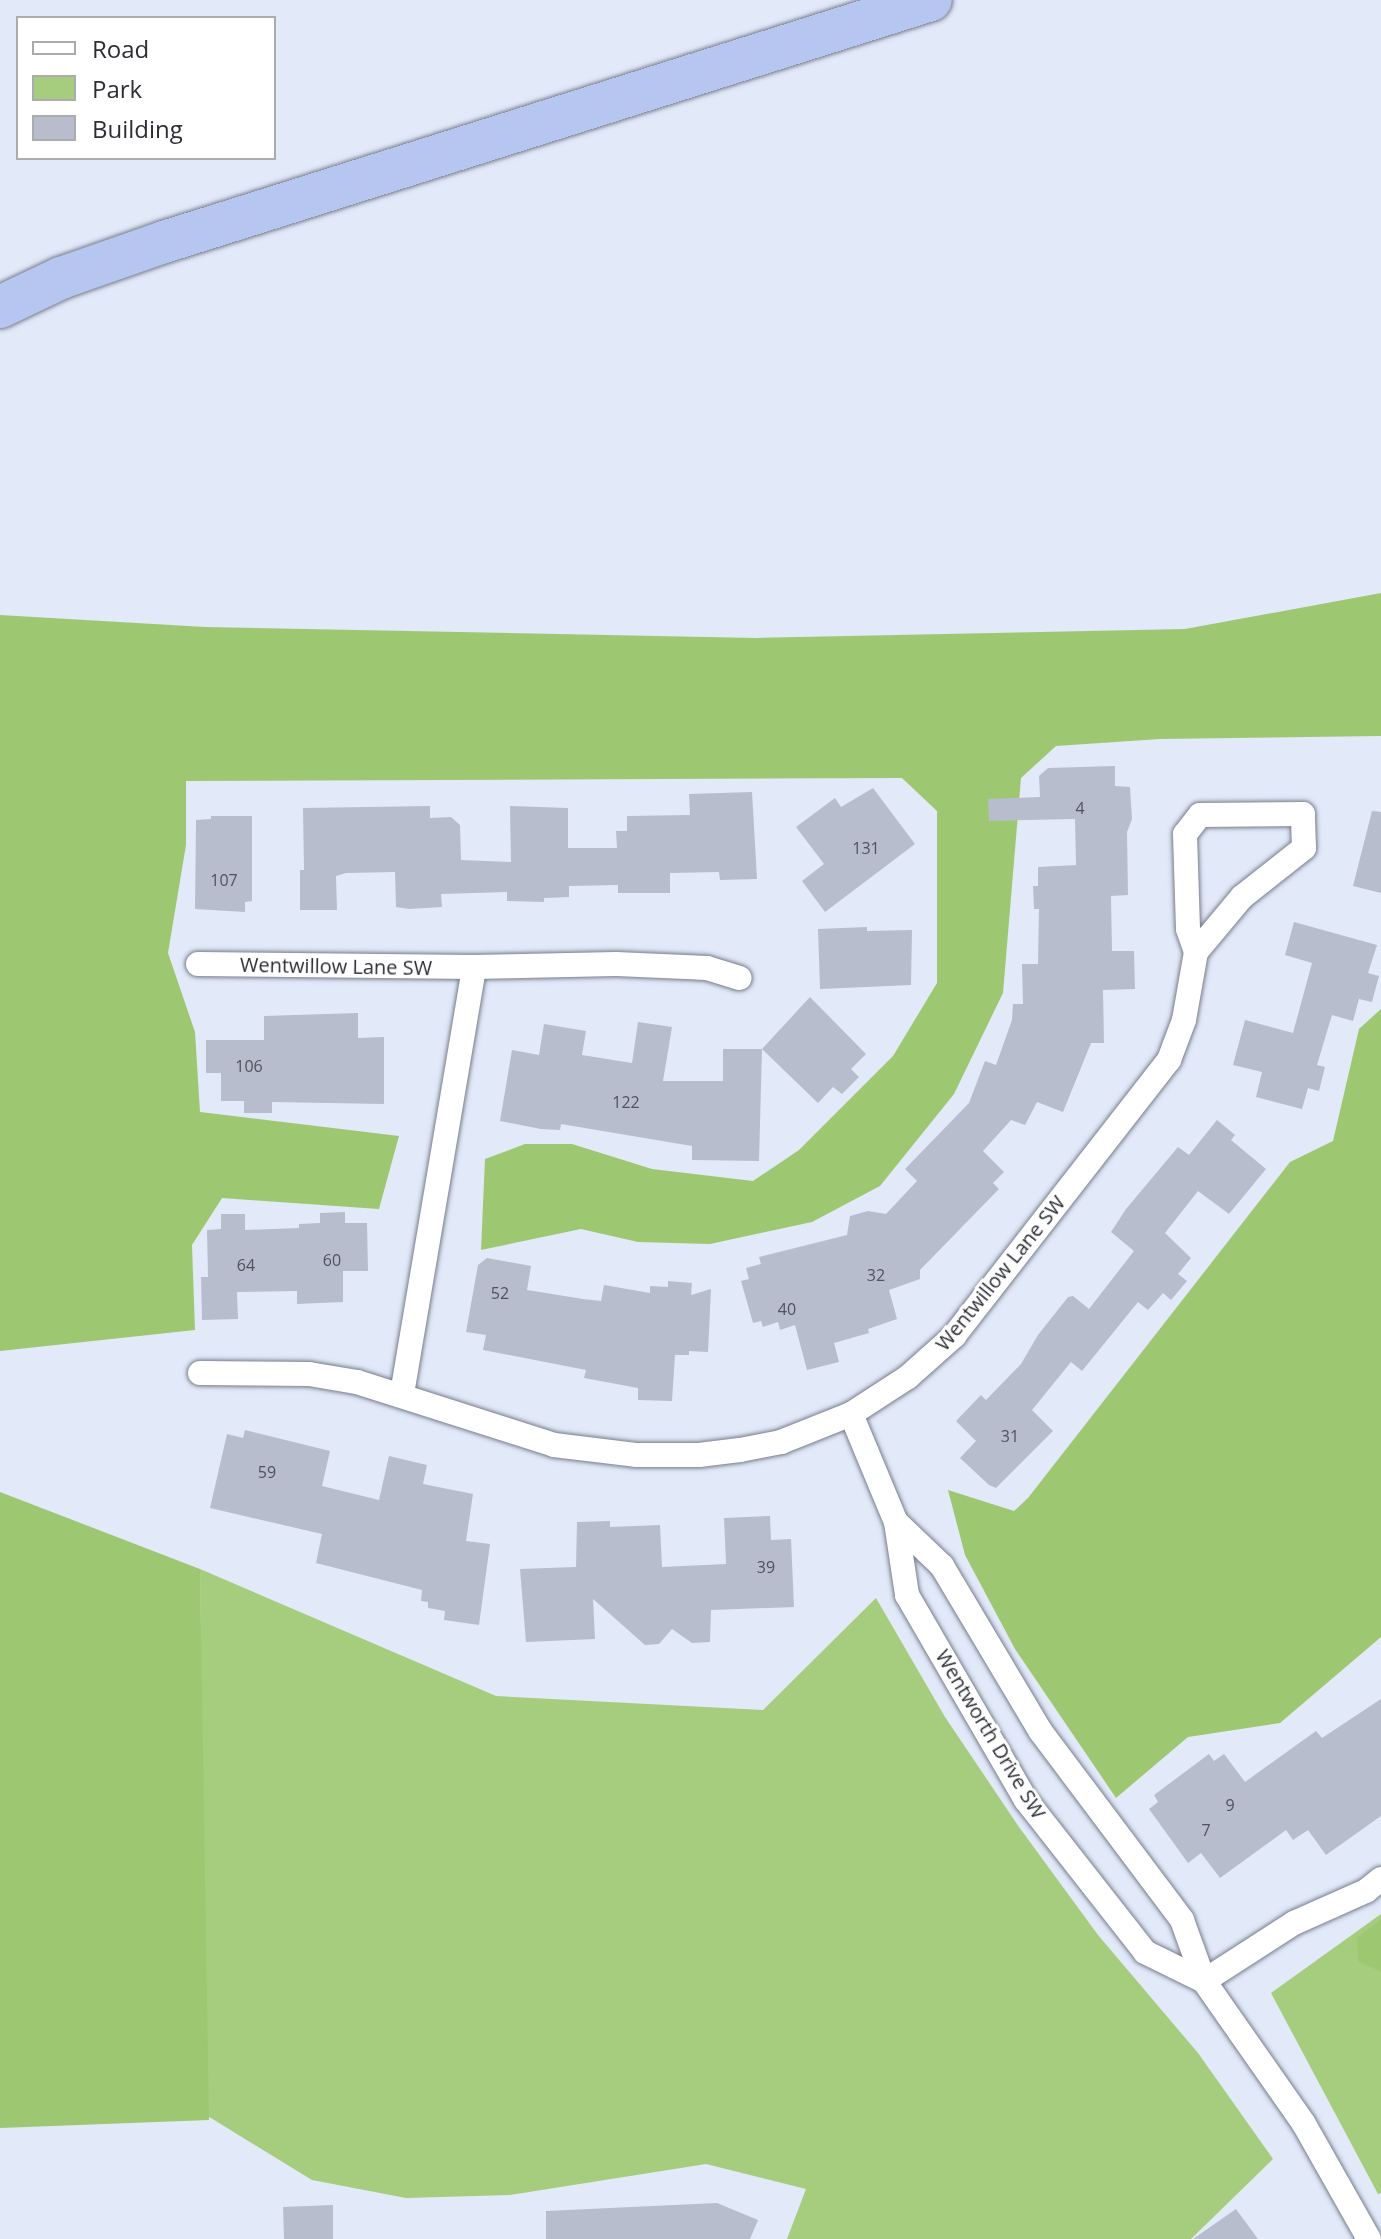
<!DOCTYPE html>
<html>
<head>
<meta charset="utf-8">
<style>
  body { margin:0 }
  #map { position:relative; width:1381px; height:2239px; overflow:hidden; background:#e2e9f9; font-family:"Open Sans",sans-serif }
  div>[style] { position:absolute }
  .green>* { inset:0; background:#a5cd7d }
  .forest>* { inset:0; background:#9dc871 }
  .building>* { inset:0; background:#b7bdcd }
  .roads { filter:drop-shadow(0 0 2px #777d8b) drop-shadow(0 0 2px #777d8b) }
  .street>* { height:24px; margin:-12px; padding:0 12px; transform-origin:12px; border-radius:12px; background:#fff }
  .highway>* { height:42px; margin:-21px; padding:0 21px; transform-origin:21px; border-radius:21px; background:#b6c6f1 }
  span { translate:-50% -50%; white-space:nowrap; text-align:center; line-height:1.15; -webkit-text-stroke:6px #fff; paint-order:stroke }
  .number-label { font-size:16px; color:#50525b }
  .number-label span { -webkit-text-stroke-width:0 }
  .street-label { font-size:20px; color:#2d2f35 }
  .legend { position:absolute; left:16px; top:16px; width:260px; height:144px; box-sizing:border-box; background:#fff; border:2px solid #abacae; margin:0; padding:10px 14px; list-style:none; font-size:24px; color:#2d2f35 }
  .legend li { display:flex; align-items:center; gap:16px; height:40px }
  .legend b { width:40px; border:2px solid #abacae }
</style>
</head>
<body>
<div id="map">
  <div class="green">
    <div style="clip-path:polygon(200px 1569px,496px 1696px,763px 1710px,876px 1598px,945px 1717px,1019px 1827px,1098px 1935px,1198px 2053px,1273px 2159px,1191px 2239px,787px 2239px,806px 2189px,706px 2164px,510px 2195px,406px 2198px,312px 2180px,206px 2115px)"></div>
    <div style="clip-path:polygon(1381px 1914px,1381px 2193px,1378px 2194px,1271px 1993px)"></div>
  </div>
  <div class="forest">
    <div style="clip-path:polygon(1381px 593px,1381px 736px,1160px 739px,1056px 746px,1021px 778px,1003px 993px,954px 1094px,880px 1186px,812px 1222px,710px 1244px,638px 1242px,581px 1229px,481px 1250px,485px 1159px,525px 1144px,572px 1144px,652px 1169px,753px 1181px,799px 1150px,893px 1056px,937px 983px,937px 811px,902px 778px,186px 781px,186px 845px,168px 953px,195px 1032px,200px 1112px,399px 1136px,379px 1209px,222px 1198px,192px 1245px,195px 1330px,0 1351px,0 615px,205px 627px,756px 638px,1185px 629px)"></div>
    <div style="clip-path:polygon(1381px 1009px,1381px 1637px,1280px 1723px,1188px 1737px,1116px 1798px,1015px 1649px,965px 1555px,948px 1490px,1014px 1511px,1028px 1498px,1290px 1162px,1333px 1141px,1359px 1029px)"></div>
    <div style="clip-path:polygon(0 1492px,200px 1569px,209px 2120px,0 2128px)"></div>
    <div style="clip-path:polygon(1381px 1919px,1381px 1972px,1358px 1961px,1357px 1938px)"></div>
  </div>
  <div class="building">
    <div style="clip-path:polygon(1115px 766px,1115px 786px,1130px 787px,1132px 819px,1127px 832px,1128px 895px,1111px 896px,1112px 951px,1134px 951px,1135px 989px,1103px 990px,1104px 1043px,1091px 1043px,1063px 1112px,1037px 1102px,1025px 1125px,1011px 1120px,983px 1151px,1004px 1172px,993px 1183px,999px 1189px,920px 1270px,920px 1279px,889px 1290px,897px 1319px,868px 1329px,869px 1333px,834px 1343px,839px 1362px,807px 1370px,795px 1325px,780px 1330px,778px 1322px,763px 1327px,761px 1321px,753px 1323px,741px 1281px,749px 1279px,746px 1268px,761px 1264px,759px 1257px,847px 1235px,850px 1216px,868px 1211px,886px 1214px,917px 1181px,905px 1169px,969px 1103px,985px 1061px,996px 1065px,1012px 1020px,1013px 1004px,1023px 1004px,1022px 964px,1038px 964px,1039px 909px,1034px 909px,1033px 886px,1038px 886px,1038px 867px,1076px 865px,1075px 819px,989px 821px,988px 799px,1040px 797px,1039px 776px,1048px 768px)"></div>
    <div style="clip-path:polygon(873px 788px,915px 844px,825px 912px,802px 881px,824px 864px,796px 827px,835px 798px,841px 807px)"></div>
    <div style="clip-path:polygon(752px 792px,757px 879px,720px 880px,719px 872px,670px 873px,670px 893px,618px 893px,618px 885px,569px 886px,569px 897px,544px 898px,544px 902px,507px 901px,507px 892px,441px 894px,442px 907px,409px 909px,396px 907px,395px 872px,346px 873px,336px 876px,337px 910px,300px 910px,300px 870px,304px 870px,303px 808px,430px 806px,430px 818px,451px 817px,460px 825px,461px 860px,511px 862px,510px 806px,568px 808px,568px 848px,617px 848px,616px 831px,627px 831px,627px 816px,690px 815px,689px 794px)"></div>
    <div style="clip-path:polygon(1372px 811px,1381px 812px,1381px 893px,1353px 886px)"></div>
    <div style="clip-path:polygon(211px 816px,252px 816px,252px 901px,245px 902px,245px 912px,195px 909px,196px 820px,211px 819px)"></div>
    <div style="clip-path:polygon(1294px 922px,1377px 945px,1368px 973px,1379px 976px,1372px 1002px,1359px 999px,1353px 1021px,1332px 1015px,1317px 1065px,1325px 1067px,1319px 1091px,1308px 1088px,1302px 1109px,1256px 1097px,1262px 1072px,1233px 1065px,1245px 1020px,1293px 1033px,1312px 963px,1285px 955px)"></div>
    <div style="clip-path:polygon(867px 927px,867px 931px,912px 930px,911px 985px,820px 989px,818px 929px)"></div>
    <div style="clip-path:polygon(810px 997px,866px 1054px,851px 1069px,859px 1077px,842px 1094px,833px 1087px,818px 1103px,762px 1049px,759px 1161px,692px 1160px,692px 1146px,561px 1124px,560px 1130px,541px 1129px,500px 1121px,512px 1050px,539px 1055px,544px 1024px,586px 1031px,582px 1055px,632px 1063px,638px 1022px,672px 1027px,663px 1081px,723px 1081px,723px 1049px,762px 1049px)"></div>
    <div style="clip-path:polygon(358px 1013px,358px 1038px,384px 1037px,384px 1104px,272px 1102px,272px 1113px,244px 1113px,244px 1101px,221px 1101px,221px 1073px,206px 1073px,206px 1040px,264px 1040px,264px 1016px)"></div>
    <div style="clip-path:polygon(1217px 1120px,1235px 1135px,1231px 1140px,1266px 1169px,1229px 1214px,1198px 1191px,1165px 1233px,1191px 1258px,1178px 1274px,1187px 1281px,1171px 1300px,1163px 1293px,1148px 1310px,1138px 1302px,1082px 1371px,1071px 1362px,1032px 1410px,1053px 1431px,996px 1488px,989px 1485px,960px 1458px,976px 1441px,956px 1421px,981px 1395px,986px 1400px,1021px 1364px,1038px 1335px,1068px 1297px,1073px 1296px,1089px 1309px,1134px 1251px,1111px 1232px,1126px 1209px,1178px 1147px,1189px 1155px)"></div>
    <div style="clip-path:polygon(345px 1212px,345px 1223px,367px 1223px,368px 1271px,343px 1271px,343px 1302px,297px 1304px,297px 1291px,237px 1292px,238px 1319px,202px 1320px,201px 1277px,208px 1277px,207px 1230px,221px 1229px,221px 1214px,245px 1214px,245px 1230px,299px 1228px,299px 1224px,320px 1223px,320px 1213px)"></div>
    <div style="clip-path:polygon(487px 1258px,531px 1266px,527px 1290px,583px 1299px,601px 1301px,604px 1285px,650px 1293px,650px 1286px,668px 1287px,668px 1281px,692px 1283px,691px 1295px,711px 1289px,708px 1352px,689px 1351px,689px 1355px,675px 1355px,672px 1401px,638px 1400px,638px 1388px,584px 1378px,586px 1370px,483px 1350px,486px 1335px,466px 1332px,478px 1265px)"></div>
    <div style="clip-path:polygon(245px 1430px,330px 1451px,322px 1486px,379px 1500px,389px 1456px,427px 1465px,423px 1484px,473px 1494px,466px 1541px,490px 1544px,479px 1625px,444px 1620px,445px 1611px,428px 1608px,428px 1602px,421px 1601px,422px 1590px,316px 1563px,322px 1534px,210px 1508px,227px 1434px,243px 1438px)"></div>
    <div style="clip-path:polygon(770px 1516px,771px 1540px,791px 1539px,794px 1607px,711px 1610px,710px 1642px,692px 1643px,672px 1629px,659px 1644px,645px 1645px,593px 1599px,595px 1639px,526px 1642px,520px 1569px,576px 1567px,577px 1522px,610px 1521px,610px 1527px,660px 1525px,662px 1567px,726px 1564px,724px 1518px)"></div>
    <div style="clip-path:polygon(1381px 1699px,1381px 1816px,1326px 1855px,1308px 1830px,1293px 1840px,1286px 1830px,1220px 1878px,1201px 1853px,1188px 1863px,1149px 1809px,1158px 1802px,1154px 1795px,1209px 1754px,1214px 1761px,1224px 1754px,1245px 1782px,1316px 1731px,1322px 1738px)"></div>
    <div style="clip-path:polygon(717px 2203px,758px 2220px,750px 2239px,546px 2239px,546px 2211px)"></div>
    <div style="clip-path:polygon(333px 2205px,333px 2239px,284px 2239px,283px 2207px)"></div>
    <div style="clip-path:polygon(1236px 2209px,1258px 2239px,1193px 2239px)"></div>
  </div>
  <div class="roads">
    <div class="street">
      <div style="left:198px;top:964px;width:276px;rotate:0.6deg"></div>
      <div style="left:474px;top:967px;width:142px;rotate:-1.2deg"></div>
      <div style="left:616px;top:964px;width:91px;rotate:2.5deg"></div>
      <div style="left:707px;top:968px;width:34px;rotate:17deg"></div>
      <div style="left:200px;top:1373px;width:109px;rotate:0.5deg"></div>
      <div style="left:309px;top:1374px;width:49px;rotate:9.5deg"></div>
      <div style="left:357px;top:1382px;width:207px;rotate:17.7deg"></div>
      <div style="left:554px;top:1445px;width:84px;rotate:6.9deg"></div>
      <div style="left:637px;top:1455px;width:62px"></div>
      <div style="left:699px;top:1455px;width:41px;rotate:-7deg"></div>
      <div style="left:740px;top:1450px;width:42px;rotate:-11deg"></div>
      <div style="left:781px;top:1442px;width:75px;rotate:-21.8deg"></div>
      <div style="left:851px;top:1414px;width:68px;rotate:-33deg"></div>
      <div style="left:908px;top:1377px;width:62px;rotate:-41.7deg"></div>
      <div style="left:954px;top:1336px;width:350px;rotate:-52.1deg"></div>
      <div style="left:1169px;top:1060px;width:43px;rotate:-69.4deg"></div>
      <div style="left:1184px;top:1020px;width:69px;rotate:-80deg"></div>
      <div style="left:1196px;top:952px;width:72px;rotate:-50.1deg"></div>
      <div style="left:1242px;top:897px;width:79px;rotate:-38.3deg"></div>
      <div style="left:1304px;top:848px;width:34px;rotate:-92deg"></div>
      <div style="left:1303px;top:814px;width:103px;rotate:179.4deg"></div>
      <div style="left:1200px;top:815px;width:24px;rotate:128deg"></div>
      <div style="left:1185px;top:834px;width:95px;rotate:88.2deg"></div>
      <div style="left:1188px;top:929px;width:24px;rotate:71deg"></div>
      <div style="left:402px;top:1394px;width:433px;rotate:-80.4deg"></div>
      <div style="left:851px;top:1414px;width:117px;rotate:67.4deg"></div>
      <div style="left:896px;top:1522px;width:74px;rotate:81.4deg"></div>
      <div style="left:907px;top:1595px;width:237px;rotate:59.9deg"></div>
      <div style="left:1026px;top:1800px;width:193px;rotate:51.9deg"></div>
      <div style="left:1145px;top:1952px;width:66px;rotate:26.2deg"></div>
      <div style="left:896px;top:1522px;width:64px;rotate:43.7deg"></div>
      <div style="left:942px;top:1566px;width:193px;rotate:59.2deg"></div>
      <div style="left:1041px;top:1732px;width:235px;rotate:53.1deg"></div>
      <div style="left:1182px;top:1920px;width:65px;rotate:70.2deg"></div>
      <div style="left:1204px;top:1981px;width:174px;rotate:55deg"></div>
      <div style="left:1304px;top:2124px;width:132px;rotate:60.5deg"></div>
      <div style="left:1204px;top:1981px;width:107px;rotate:-32.8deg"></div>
      <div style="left:1294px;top:1923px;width:79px;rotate:-24deg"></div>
      <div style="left:1366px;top:1891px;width:19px;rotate:-39deg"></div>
    </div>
    <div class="highway">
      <div style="left:0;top:307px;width:68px;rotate:-25.4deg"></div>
      <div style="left:61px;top:278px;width:109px;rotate:-19.3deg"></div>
      <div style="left:164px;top:242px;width:804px;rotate:-17.51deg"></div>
    </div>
  </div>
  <div class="number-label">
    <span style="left:1080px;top:808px">4</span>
    <span style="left:866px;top:848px">131</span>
    <span style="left:224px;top:880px">107</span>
    <span style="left:249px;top:1066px">106</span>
    <span style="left:626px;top:1102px">122</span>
    <span style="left:332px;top:1260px">60</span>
    <span style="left:246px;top:1265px">64</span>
    <span style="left:876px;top:1275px">32</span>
    <span style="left:500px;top:1293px">52</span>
    <span style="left:787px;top:1309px">40</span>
    <span style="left:1010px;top:1436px">31</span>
    <span style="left:267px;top:1472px">59</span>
    <span style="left:766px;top:1567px">39</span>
    <span style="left:1230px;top:1805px">9</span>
    <span style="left:1206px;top:1830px">7</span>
  </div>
  <div class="street-label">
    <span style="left:336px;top:966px;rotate:1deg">Wentwillow Lane SW</span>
    <span style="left:1000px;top:1273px;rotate:-51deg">Wentwillow Lane SW</span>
    <span style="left:991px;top:1734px;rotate:59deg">Wentworth Drive SW</span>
  </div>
  <ul class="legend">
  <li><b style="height:10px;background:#fff"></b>Road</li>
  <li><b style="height:22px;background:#a5cd7d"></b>Park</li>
  <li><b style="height:22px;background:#b7bdcd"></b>Building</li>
  </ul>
</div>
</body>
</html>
